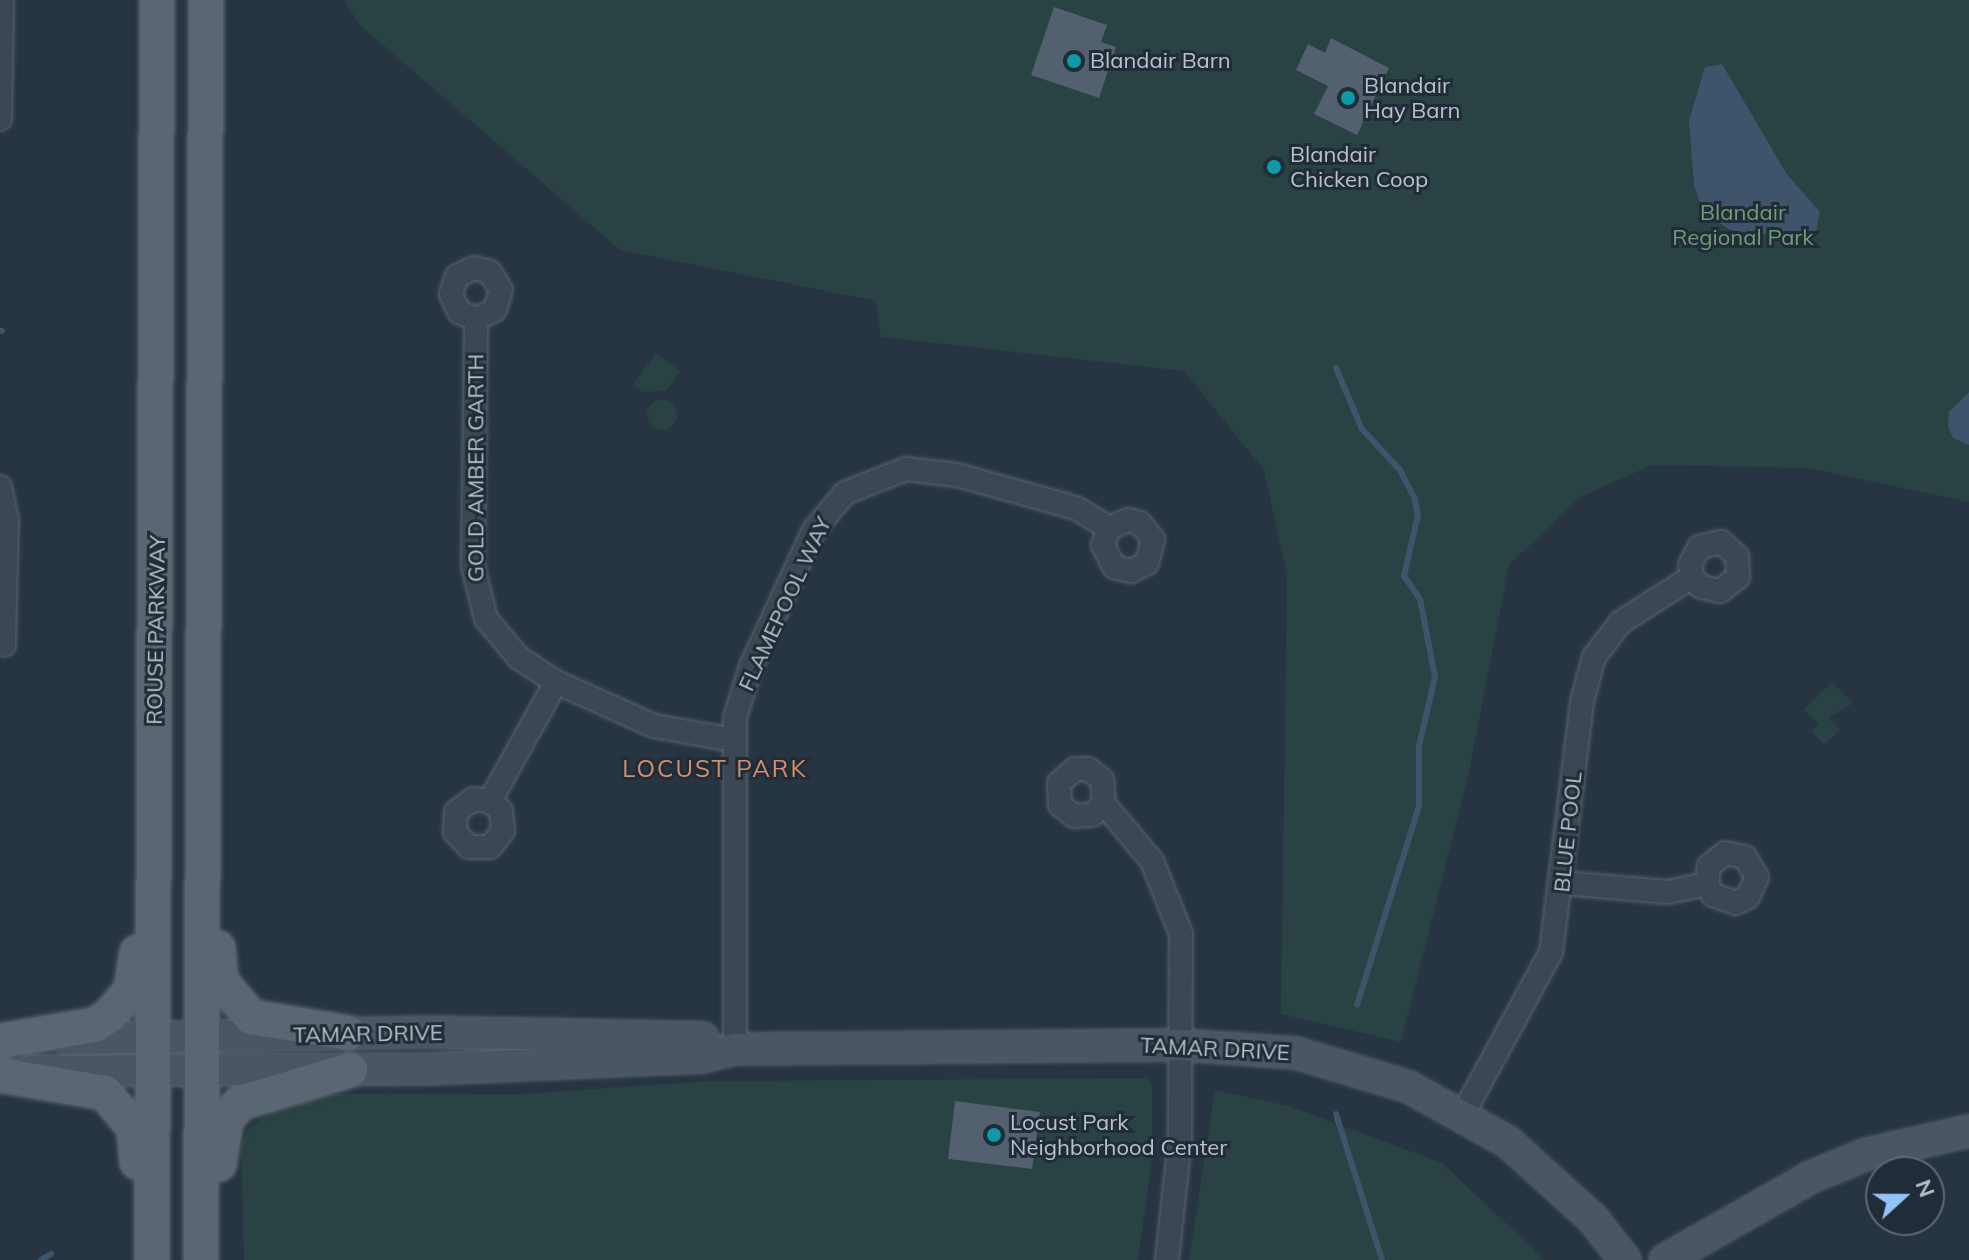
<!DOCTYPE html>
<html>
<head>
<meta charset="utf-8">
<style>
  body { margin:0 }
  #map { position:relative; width:1969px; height:1260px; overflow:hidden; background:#273542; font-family:Mulish,sans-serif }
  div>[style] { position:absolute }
  .green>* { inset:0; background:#294243 }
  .round { border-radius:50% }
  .water>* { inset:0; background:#3e546a }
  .stream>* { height:6px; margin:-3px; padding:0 3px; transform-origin:3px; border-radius:3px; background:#3e546a }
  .building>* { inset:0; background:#52606f }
  .roads { filter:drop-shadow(0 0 2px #59646f) drop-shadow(0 0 2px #59646f) }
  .street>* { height:22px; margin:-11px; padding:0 11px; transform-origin:11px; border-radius:11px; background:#3b4752 }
  .secondary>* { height:30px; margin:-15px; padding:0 15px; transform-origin:15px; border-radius:15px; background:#4a5664 }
  .primary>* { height:34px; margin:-17px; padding:0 17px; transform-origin:17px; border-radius:17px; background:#5a6671 }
  .dots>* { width:22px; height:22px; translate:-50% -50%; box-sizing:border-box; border:4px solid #202c37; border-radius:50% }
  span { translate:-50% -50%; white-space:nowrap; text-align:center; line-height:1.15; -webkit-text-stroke:6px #202c37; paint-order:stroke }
  .poi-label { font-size:22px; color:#b8c1cc }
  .left { translate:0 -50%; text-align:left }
  .park-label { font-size:22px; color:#709c76 }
  .street-label { font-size:22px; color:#b8c1cc }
  .neighbourhood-label { font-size:24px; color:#d48f6b; letter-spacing:2px }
  .north { position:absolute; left:1865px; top:1156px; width:80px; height:80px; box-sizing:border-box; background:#202c37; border:2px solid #5d6873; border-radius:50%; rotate:69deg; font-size:22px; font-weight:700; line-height:32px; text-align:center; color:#b8c1cc }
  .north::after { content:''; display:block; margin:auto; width:28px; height:36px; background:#93c2f6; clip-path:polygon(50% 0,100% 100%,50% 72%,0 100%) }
</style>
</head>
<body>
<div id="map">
  <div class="green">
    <div style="clip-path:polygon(344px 0,1969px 0,1969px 502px,1808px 468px,1652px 465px,1580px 497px,1509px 565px,1470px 767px,1401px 1042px,1281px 1014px,1287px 576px,1264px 470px,1184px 371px,881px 337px,876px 301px,620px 250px,360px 25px)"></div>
    <div style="clip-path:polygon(656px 353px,680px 371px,666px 391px,643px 392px,633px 385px)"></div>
    <div class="round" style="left:647px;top:400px;width:30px;height:30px"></div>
    <div style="clip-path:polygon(1832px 682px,1853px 703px,1829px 718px,1840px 730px,1824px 745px,1811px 731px,1818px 724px,1804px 709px)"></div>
    <div style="clip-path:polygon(1146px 1078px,1152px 1085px,1152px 1160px,1138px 1260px,244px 1260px,241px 1144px,248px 1129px,274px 1109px,319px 1094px,520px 1094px,712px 1081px)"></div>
    <div style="clip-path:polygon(1215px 1090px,1289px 1106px,1442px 1163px,1545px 1260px,1189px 1260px)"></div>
  </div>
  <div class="water">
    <div style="clip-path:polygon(1722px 64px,1786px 173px,1820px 212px,1816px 231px,1756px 234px,1730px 230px,1703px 213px,1694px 185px,1689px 120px,1705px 67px)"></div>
    <div style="clip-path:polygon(1969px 392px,1969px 445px,1953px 438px,1948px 427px,1949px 412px)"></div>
  </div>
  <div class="stream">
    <div style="left:0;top:331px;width:2px"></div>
    <div style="left:1336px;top:368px;width:66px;rotate:66.9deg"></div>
    <div style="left:1362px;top:429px;width:56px;rotate:47.2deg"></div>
    <div style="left:1400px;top:470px;width:34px;rotate:63deg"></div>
    <div style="left:1415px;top:500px;width:15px;rotate:79deg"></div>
    <div style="left:1418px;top:515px;width:63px;rotate:102.9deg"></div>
    <div style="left:1404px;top:576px;width:28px;rotate:55deg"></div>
    <div style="left:1420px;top:599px;width:79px;rotate:79.1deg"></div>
    <div style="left:1435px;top:677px;width:71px;rotate:103.1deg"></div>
    <div style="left:1419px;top:746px;width:60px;rotate:90deg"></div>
    <div style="left:1419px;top:806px;width:208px;rotate:107.3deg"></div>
    <div style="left:1336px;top:1114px;width:153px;rotate:72.5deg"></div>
    <div style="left:41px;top:1260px;width:12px;rotate:-31deg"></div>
  </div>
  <div class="building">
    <div style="clip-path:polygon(1054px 7px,1107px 25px,1101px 42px,1116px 47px,1099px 98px,1031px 75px)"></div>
    <div style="clip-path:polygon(1331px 38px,1389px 68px,1357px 135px,1314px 114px,1328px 86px,1296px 70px,1308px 44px,1325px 53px)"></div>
    <div style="clip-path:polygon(955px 1101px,1040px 1112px,1032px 1169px,948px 1159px)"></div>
  </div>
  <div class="roads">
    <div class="street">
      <div style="left:0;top:119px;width:119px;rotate:-89deg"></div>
      <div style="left:476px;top:319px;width:18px;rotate:-158deg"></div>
      <div style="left:459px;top:312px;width:20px;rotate:-114deg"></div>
      <div style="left:451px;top:294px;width:19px;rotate:-72deg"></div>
      <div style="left:457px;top:276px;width:19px;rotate:-25deg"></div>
      <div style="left:474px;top:268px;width:16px;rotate:14deg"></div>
      <div style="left:490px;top:272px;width:21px;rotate:59deg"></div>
      <div style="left:501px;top:290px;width:21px;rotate:107deg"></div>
      <div style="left:495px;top:310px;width:21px;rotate:155deg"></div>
      <div style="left:476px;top:319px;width:247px;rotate:90.7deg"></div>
      <div style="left:473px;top:566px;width:55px;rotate:76.2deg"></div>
      <div style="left:486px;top:619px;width:51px;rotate:49.8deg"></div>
      <div style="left:519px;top:658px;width:44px;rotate:33deg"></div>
      <div style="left:556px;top:682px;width:107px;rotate:24.2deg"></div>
      <div style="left:654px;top:726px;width:80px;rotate:10deg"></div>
      <div style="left:0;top:487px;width:33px;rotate:78deg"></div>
      <div style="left:7px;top:519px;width:126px;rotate:91.4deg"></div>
      <div style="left:490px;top:801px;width:15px;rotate:42deg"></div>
      <div style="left:501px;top:811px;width:20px;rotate:84deg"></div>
      <div style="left:503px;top:831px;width:21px;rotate:129deg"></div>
      <div style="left:490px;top:847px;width:21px;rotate:180deg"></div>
      <div style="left:469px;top:847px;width:21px;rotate:-133deg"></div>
      <div style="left:455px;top:832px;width:20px;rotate:-87deg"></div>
      <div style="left:456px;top:812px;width:21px;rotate:-37deg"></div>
      <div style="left:473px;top:799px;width:17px;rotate:7deg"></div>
      <div style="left:490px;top:801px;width:136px;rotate:-61deg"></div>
      <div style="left:1104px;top:804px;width:16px;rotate:137deg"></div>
      <div style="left:1092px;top:815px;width:18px;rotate:177deg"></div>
      <div style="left:1074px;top:816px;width:18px;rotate:-142deg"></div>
      <div style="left:1060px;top:805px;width:22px;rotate:-93deg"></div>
      <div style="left:1059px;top:783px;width:21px;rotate:-41deg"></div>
      <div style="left:1075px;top:769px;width:13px"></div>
      <div style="left:1088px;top:769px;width:18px;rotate:38deg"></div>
      <div style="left:1102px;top:780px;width:24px;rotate:85deg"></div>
      <div style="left:1104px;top:804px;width:75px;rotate:49.9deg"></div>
      <div style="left:1152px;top:861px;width:79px;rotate:68.3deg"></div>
      <div style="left:1181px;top:934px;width:206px;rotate:90.3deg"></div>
      <div style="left:1180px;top:1140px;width:121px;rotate:96.2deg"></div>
      <div style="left:1563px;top:883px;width:105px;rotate:4.9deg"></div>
      <div style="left:1668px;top:892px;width:40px;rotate:-12deg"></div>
      <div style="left:1707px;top:884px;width:13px;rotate:61deg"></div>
      <div style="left:1713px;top:895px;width:24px;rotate:19deg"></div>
      <div style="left:1736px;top:903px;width:13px;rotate:-27deg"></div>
      <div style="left:1748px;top:897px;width:22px;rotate:-66deg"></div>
      <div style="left:1757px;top:877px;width:23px;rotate:-121deg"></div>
      <div style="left:1745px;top:857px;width:20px;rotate:-169deg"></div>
      <div style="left:1725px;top:853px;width:21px;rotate:141deg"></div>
      <div style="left:1709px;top:866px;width:18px;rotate:96deg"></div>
      <div style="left:735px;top:1049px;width:331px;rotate:-90deg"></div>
      <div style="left:735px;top:718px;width:54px;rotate:-72.9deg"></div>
      <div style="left:751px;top:666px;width:150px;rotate:-65.1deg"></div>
      <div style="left:814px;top:530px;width:48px;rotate:-50deg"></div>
      <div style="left:845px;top:493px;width:66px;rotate:-21.5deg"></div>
      <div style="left:906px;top:469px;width:51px;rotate:6.7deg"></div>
      <div style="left:957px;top:475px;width:123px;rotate:15.5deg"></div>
      <div style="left:1076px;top:508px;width:39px;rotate:31deg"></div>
      <div style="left:1109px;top:528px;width:21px;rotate:-23deg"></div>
      <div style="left:1128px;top:520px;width:12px;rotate:14deg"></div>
      <div style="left:1140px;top:523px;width:21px;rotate:51deg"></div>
      <div style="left:1153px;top:539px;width:25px;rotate:104deg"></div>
      <div style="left:1147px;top:563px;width:18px;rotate:153deg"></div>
      <div style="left:1131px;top:571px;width:17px;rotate:-167deg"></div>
      <div style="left:1114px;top:567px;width:25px;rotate:-117deg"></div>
      <div style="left:1103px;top:545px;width:18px;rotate:-71deg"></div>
      <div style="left:1463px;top:1114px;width:184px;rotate:-61.5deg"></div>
      <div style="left:1551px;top:952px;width:252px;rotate:-82.9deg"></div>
      <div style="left:1582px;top:702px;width:47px;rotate:-75.1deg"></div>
      <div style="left:1594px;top:657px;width:44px;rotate:-52.4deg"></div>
      <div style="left:1621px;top:622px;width:84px;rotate:-32.4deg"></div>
      <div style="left:1692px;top:577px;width:12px;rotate:-99deg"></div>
      <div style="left:1690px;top:565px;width:20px;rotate:-63deg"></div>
      <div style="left:1699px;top:547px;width:23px;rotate:-13deg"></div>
      <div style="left:1721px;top:542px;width:21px;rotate:41deg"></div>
      <div style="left:1737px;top:556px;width:21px;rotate:87deg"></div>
      <div style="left:1738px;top:577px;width:23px;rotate:142deg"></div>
      <div style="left:1720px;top:591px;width:19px;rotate:-168deg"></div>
      <div style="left:1701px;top:587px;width:13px;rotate:-132deg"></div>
    </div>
    <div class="secondary">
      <div style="left:67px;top:1039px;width:358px;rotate:-1.1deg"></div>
      <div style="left:425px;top:1032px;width:278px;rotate:1.2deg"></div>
      <div style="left:31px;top:1071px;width:396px;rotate:-0.3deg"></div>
      <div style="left:427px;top:1069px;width:275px;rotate:-2.5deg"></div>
      <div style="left:702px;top:1057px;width:34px;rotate:-14deg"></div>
      <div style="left:735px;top:1049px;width:447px;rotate:-0.5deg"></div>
      <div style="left:1182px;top:1045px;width:114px;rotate:4deg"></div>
      <div style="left:1296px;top:1053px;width:118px;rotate:16.7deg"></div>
      <div style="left:1409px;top:1087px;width:113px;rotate:29.1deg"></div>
      <div style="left:1508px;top:1142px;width:115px;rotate:42.2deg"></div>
      <div style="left:1593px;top:1219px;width:52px;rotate:52deg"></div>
      <div style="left:1665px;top:1260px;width:168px;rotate:-29.6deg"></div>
      <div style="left:1811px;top:1177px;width:61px;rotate:-22.3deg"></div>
      <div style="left:1867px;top:1154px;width:105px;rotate:-12.7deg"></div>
    </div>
    <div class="primary">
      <div style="left:218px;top:948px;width:33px;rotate:85deg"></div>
      <div style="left:221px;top:981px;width:47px;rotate:50.2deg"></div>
      <div style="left:251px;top:1017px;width:98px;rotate:9.4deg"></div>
      <div style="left:0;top:1041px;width:96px;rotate:-9.6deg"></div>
      <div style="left:95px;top:1025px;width:18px;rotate:-34deg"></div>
      <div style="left:110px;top:1015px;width:33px;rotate:-50deg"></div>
      <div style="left:131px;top:990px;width:38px;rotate:-81deg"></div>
      <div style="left:0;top:1075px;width:107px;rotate:9.7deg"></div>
      <div style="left:105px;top:1093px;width:45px;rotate:50.4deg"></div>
      <div style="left:134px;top:1128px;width:34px;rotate:85deg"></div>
      <div style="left:219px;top:1164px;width:45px;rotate:-81deg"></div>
      <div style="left:226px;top:1120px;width:22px;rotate:-51deg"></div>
      <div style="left:240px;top:1103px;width:115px;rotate:-16.7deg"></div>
      <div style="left:152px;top:1260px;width:1260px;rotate:-89.77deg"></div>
      <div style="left:201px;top:1260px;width:1260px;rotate:-89.77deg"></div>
    </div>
  </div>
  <div class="dots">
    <div style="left:1074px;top:61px;background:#0f9aa8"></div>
    <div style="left:1348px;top:98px;background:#0f9aa8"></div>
    <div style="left:1274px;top:167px;background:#0f9aa8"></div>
    <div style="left:994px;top:1135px;background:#0f9aa8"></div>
  </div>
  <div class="poi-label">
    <span class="left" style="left:1090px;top:61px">Blandair Barn</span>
    <span class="left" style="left:1364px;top:98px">Blandair<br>Hay Barn</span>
    <span class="left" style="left:1290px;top:167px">Blandair<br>Chicken Coop</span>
    <span class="left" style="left:1010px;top:1135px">Locust Park<br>Neighborhood Center</span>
  </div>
  <div class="park-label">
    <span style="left:1743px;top:225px">Blandair<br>Regional Park</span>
  </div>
  <div class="street-label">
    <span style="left:476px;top:468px;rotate:-90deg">GOLD AMBER GARTH</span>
    <span style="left:785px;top:604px;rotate:-65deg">FLAMEPOOL WAY</span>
    <span style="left:156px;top:630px;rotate:-89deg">ROUSE PARKWAY</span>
    <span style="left:1568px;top:832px;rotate:-84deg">BLUE POOL</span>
    <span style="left:368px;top:1034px;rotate:-1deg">TAMAR DRIVE</span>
    <span style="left:1215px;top:1049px;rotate:3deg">TAMAR DRIVE</span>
  </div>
  <div class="neighbourhood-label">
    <span style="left:715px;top:769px">LOCUST PARK</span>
  </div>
  <div class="north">N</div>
</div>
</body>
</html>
